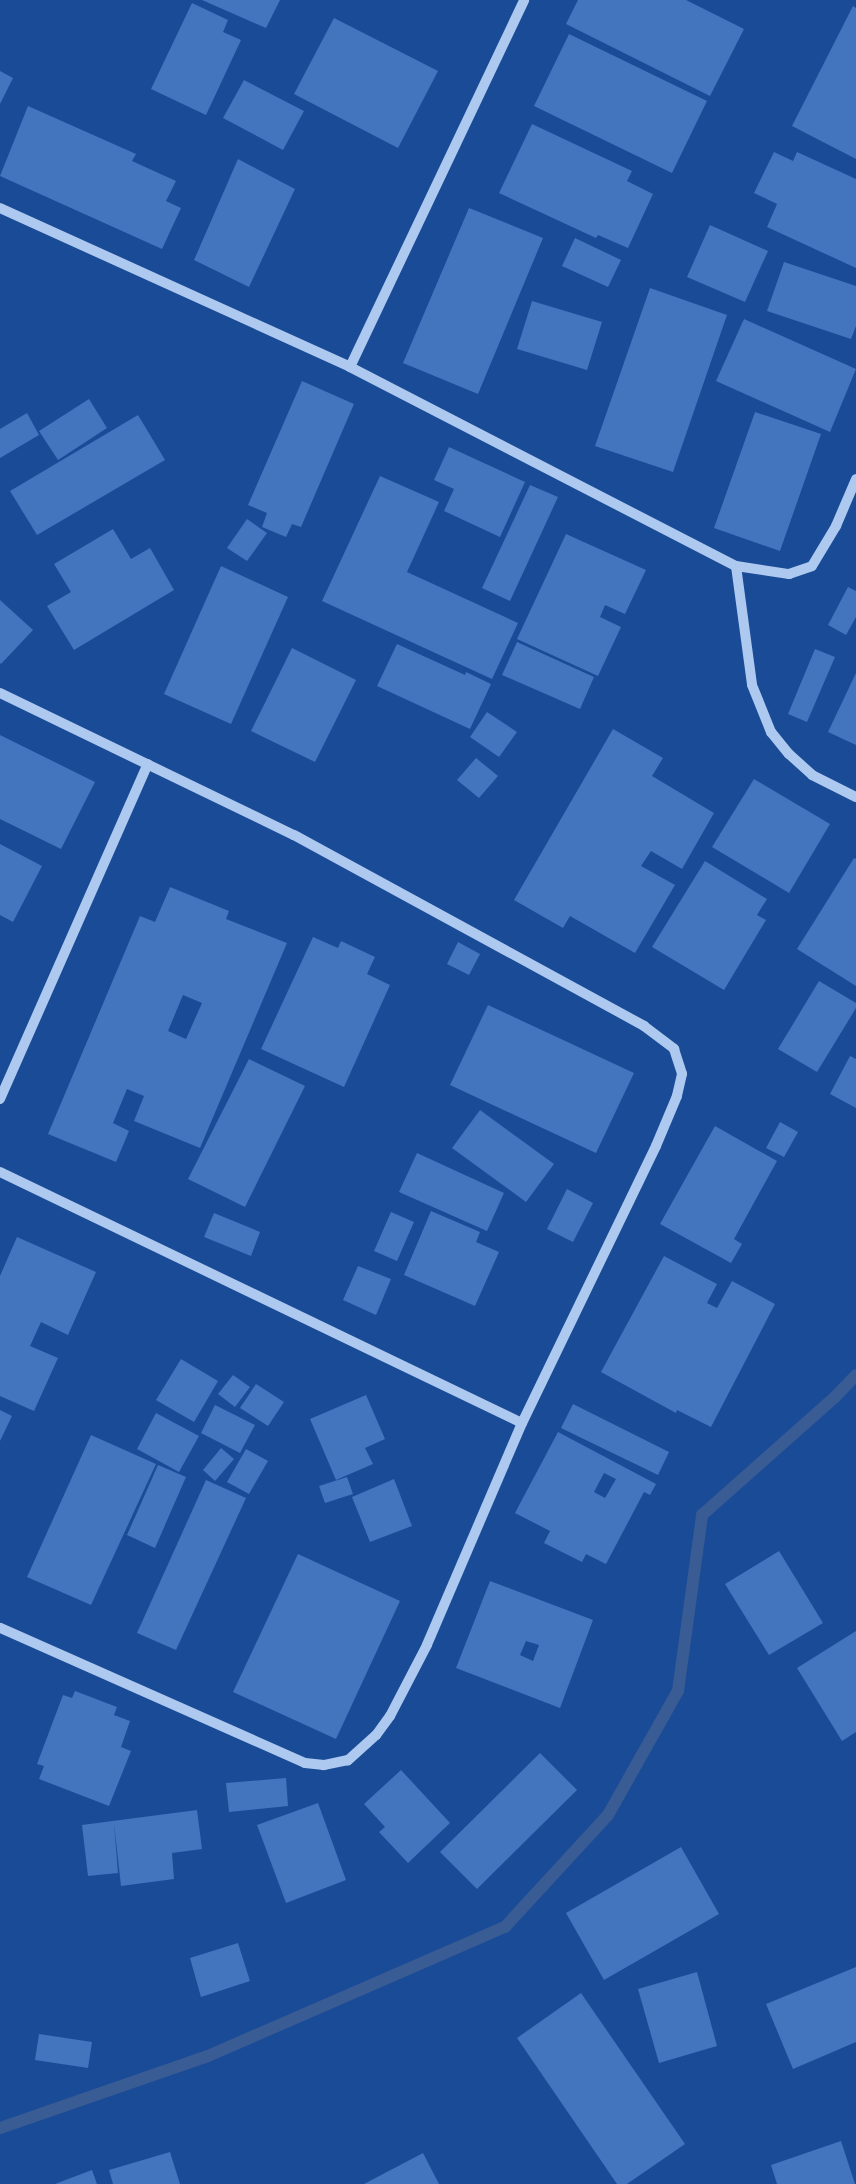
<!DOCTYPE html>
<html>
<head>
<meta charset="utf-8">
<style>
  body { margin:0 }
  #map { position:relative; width:856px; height:2184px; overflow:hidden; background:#1a4b97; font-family:Raleway,sans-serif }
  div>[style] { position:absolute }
  .stream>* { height:12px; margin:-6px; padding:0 6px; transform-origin:6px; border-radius:6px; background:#3a5c94 }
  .building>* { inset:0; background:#4374be }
  .minor>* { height:10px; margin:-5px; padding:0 5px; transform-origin:5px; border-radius:5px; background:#aec9f0 }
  span { translate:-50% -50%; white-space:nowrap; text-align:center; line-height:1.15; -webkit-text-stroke:5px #1a4b97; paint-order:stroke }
</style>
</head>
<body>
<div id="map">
  <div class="stream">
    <div style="left:0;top:2128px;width:220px;rotate:-19.1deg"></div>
    <div style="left:208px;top:2056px;width:324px;rotate:-23.5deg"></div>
    <div style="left:505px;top:1927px;width:152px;rotate:-47.4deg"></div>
    <div style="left:608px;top:1815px;width:142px;rotate:-60.6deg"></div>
    <div style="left:678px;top:1691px;width:178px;rotate:-82.2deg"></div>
    <div style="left:702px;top:1515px;width:176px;rotate:-41.6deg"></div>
    <div style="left:834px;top:1398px;width:32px;rotate:-46deg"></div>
  </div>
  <div class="building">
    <div style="clip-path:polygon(202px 0,280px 0,266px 28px)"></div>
    <div style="clip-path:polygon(578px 0,686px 0,744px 29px,710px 96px,566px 24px)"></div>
    <div style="clip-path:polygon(192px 3px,228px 20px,223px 32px,241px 40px,206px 115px,151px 89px)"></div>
    <div style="clip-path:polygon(853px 6px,856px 8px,856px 159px,792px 126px)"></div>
    <div style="clip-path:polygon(334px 18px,438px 71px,398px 148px,294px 94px)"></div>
    <div style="clip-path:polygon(569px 34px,707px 101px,672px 173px,534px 106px)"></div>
    <div style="clip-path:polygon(0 71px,13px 78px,0 104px)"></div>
    <div style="clip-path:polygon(244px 80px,304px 111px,283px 150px,223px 118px)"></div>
    <div style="clip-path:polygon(28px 106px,136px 154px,132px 161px,176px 181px,166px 201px,181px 208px,162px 249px,0 176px)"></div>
    <div style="clip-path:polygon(532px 124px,632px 171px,627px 181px,653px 194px,628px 248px,598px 235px,596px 238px,499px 193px)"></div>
    <div style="clip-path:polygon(774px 152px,793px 161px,797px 152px,856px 179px,856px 268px,767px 227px,777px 204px,754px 193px)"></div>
    <div style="clip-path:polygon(238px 159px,295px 189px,249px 287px,194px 260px)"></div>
    <div style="clip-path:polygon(469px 208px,543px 238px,478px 394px,403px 363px)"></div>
    <div style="clip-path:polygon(710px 225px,768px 251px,745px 302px,687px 277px)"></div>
    <div style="clip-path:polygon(575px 238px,621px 260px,608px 287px,562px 266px)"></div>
    <div style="clip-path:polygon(784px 262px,856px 286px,856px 326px,851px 339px,767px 311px)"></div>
    <div style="clip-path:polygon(650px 288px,727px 315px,673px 472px,595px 446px)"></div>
    <div style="clip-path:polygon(532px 301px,602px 322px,587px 370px,517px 349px)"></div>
    <div style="clip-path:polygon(744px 319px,856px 369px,830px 432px,716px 381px)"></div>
    <div style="clip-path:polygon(302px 381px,354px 404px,301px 527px,292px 524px,286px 537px,262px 527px,267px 513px,248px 505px)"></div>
    <div style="clip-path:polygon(89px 399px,107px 428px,58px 460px,39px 431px)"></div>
    <div style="clip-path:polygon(755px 412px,821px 434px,780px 551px,714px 528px)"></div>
    <div style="clip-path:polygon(27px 413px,39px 435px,0 458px,0 429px)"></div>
    <div style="clip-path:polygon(138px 415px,165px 460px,37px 535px,10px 491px)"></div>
    <div style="clip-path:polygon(449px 447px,525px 482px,500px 537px,444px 511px,454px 489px,434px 480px)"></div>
    <div style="clip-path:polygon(380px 476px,439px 502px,407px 572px,518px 623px,492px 679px,322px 601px)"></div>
    <div style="clip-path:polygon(530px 485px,558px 497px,510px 601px,482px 588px)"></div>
    <div style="clip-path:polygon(247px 519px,267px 533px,247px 561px,227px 548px)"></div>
    <div style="clip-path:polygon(113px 529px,131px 559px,150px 548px,174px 590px,74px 650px,47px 606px,71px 592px,54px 564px)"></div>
    <div style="clip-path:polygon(566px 534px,646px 570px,625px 614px,605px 605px,600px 617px,621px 627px,598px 676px,517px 639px)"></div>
    <div style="clip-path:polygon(221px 566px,288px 597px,231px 724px,164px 694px)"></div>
    <div style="clip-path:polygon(848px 587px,856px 591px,856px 617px,846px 635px,828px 625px)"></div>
    <div style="clip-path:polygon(0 600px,33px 630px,1px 664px,0 663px)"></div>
    <div style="clip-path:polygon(517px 642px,594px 677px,580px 709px,502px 675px)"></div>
    <div style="clip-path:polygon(397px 644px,465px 675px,466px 672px,491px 684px,470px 729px,377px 686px)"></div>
    <div style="clip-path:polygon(292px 648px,356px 680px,315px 762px,251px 731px)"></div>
    <div style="clip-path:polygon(815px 649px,835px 657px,807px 722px,788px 714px)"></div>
    <div style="clip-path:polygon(856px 673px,856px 745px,828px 732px)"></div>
    <div style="clip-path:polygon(487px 712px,517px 732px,499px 757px,470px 737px)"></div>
    <div style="clip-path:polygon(613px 729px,663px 758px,652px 776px,714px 813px,682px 869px,651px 851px,641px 866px,675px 885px,635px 953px,570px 916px,563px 928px,514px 900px)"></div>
    <div style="clip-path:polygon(0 735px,95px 782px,61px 849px,0 819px)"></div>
    <div style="clip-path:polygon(476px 758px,498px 776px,479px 798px,457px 780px)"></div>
    <div style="clip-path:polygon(754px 779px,830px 824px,789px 893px,712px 847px)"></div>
    <div style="clip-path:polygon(0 844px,42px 866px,13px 922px,0 915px)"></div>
    <div style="clip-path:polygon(854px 858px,856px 859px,856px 986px,797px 949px)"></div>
    <div style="clip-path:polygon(705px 861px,767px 899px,757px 915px,766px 920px,724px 990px,652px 947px)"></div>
    <div style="clip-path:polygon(evenodd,170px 887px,229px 911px,226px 919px,287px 943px,200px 1148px,134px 1121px,144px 1096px,127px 1089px,113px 1123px,129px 1131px,116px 1162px,48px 1134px,140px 916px,155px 922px,170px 887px,183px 995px,202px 1003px,186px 1039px,168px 1031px,183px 995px)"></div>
    <div style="clip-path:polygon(313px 937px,338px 948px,341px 941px,375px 957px,367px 974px,390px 985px,344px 1087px,261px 1049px)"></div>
    <div style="clip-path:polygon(458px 942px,480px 954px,469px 975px,447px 964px)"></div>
    <div style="clip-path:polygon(819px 981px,856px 1003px,856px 1008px,817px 1072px,778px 1049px)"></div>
    <div style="clip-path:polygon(488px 1005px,634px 1073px,596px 1153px,450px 1085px)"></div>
    <div style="clip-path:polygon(850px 1056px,856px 1059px,856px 1108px,830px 1094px)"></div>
    <div style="clip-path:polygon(249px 1059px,305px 1086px,245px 1207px,188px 1179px)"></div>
    <div style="clip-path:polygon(480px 1110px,554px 1164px,526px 1202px,452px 1148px)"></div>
    <div style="clip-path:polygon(780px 1122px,798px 1132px,784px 1157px,766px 1148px)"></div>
    <div style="clip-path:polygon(715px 1126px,777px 1161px,734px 1239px,742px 1244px,731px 1263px,660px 1224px)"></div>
    <div style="clip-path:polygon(417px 1153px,504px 1193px,487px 1231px,399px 1192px)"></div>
    <div style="clip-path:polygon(567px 1189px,593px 1203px,573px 1242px,547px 1229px)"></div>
    <div style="clip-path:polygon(431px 1211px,480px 1232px,476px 1242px,499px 1252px,475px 1306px,404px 1275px)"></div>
    <div style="clip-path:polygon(391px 1212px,414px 1222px,397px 1261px,374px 1251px)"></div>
    <div style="clip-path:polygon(214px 1213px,260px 1232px,251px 1256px,204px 1237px)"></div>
    <div style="clip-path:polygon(17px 1237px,96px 1272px,68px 1335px,41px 1322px,30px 1346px,58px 1358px,34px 1411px,0 1396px,0 1276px)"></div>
    <div style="clip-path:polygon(664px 1256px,717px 1284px,707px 1303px,717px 1308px,732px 1281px,775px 1304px,711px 1427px,677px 1410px,676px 1413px,601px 1372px)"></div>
    <div style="clip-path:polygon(358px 1266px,391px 1279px,376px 1315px,343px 1300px)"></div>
    <div style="clip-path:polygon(181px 1359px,218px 1381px,194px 1422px,156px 1400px)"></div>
    <div style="clip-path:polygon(233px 1375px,250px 1387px,235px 1407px,218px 1394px)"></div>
    <div style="clip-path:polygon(256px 1384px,284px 1402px,268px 1426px,240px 1408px)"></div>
    <div style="clip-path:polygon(366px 1395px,385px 1439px,365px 1448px,373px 1464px,336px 1480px,310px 1419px)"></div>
    <div style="clip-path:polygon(573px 1404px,669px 1452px,658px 1475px,561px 1428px)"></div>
    <div style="clip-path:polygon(215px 1405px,255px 1425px,240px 1453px,201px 1433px)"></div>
    <div style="clip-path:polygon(0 1410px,12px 1416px,0 1441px)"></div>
    <div style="clip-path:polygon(156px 1413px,199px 1436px,179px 1472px,137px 1449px)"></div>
    <div style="clip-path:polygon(evenodd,558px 1432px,656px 1484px,650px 1495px,644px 1492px,606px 1564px,586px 1554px,582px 1562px,544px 1543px,550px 1531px,515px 1513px,558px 1432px,604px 1473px,616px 1479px,605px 1498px,594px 1492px,604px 1473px)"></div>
    <div style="clip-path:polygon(91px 1435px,156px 1464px,91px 1605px,27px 1577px)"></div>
    <div style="clip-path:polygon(221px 1448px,234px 1459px,215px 1481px,203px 1470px)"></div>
    <div style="clip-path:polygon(246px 1449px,268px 1461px,249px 1494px,227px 1482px)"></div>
    <div style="clip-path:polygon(158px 1465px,186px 1477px,155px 1548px,127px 1535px)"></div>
    <div style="clip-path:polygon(347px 1477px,353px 1494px,325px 1503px,319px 1486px)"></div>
    <div style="clip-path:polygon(394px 1479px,412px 1526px,370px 1542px,352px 1497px)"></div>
    <div style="clip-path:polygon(206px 1480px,246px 1498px,176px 1650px,137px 1633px)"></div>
    <div style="clip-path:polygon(779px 1551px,823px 1623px,769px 1655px,725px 1584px)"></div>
    <div style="clip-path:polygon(298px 1554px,400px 1601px,336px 1739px,233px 1692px)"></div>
    <div style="clip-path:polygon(evenodd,490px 1581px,593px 1620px,560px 1708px,456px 1668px,490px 1581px,526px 1641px,539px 1645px,533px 1661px,520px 1655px,526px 1641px)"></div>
    <div style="clip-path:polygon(856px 1631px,856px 1732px,842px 1741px,797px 1668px)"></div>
    <div style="clip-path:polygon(75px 1691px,117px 1707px,114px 1715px,130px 1721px,121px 1747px,131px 1751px,109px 1806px,39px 1779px,44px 1766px,37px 1764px,63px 1695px,72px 1698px)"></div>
    <div style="clip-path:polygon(540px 1753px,577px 1790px,477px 1889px,440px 1852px)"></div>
    <div style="clip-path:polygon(401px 1770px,450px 1823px,408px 1863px,379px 1832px,385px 1827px,364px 1804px)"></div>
    <div style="clip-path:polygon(286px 1778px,288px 1806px,229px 1812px,226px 1783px)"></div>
    <div style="clip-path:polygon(318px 1803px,346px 1880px,286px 1903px,257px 1825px)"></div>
    <div style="clip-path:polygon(197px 1810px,202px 1849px,172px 1853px,174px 1879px,121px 1886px,114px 1823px,118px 1873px,88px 1876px,82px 1825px)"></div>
    <div style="clip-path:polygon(681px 1847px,719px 1914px,604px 1980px,566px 1913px)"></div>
    <div style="clip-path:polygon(238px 1943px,250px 1981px,201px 1997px,190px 1958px)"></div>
    <div style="clip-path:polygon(856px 1967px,856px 2042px,793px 2069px,766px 2004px)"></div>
    <div style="clip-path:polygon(697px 1972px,717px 2046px,659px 2063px,638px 1989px)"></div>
    <div style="clip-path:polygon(581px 1993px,685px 2144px,627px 2184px,617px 2184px,517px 2038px)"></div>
    <div style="clip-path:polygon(39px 2034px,92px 2042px,88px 2068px,35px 2060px)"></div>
    <div style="clip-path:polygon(841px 2141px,855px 2184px,777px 2184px,771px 2165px)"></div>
    <div style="clip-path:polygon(170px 2152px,180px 2184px,113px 2184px,109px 2170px)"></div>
    <div style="clip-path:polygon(423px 2153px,439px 2184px,364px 2184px)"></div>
    <div style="clip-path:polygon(92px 2170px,97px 2184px,55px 2184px)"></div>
  </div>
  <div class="minor">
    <div style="left:0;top:208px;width:384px;rotate:24.4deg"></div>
    <div style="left:350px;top:367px;width:434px;rotate:27.3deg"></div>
    <div style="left:736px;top:566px;width:54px;rotate:8.6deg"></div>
    <div style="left:789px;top:574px;width:24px;rotate:-19deg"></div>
    <div style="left:812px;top:566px;width:47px;rotate:-59deg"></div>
    <div style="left:836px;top:526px;width:51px;rotate:-66.9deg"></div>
    <div style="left:350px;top:367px;width:406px;rotate:-64.6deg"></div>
    <div style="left:736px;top:566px;width:120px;rotate:82.3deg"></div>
    <div style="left:752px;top:685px;width:51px;rotate:68deg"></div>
    <div style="left:771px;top:732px;width:28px;rotate:51deg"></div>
    <div style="left:789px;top:754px;width:31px;rotate:42deg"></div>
    <div style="left:812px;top:775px;width:49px;rotate:26.6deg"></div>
    <div style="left:0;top:693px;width:326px;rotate:25.8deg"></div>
    <div style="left:294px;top:835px;width:399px;rotate:28.6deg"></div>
    <div style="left:644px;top:1026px;width:38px;rotate:37deg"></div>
    <div style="left:674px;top:1049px;width:26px;rotate:72deg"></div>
    <div style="left:682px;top:1074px;width:23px;rotate:103deg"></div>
    <div style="left:677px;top:1096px;width:54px;rotate:112.8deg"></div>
    <div style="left:656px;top:1146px;width:308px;rotate:115.8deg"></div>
    <div style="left:522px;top:1423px;width:241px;rotate:113.2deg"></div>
    <div style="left:427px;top:1645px;width:80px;rotate:117.5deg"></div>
    <div style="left:390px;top:1716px;width:24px;rotate:126deg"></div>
    <div style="left:376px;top:1735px;width:38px;rotate:138deg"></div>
    <div style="left:348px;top:1760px;width:25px;rotate:168deg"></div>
    <div style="left:324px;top:1765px;width:19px;rotate:-174deg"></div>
    <div style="left:305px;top:1763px;width:334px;rotate:-156.1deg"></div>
    <div style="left:0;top:1099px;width:366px;rotate:-66.2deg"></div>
    <div style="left:0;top:1172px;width:579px;rotate:25.68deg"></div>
  </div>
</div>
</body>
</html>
